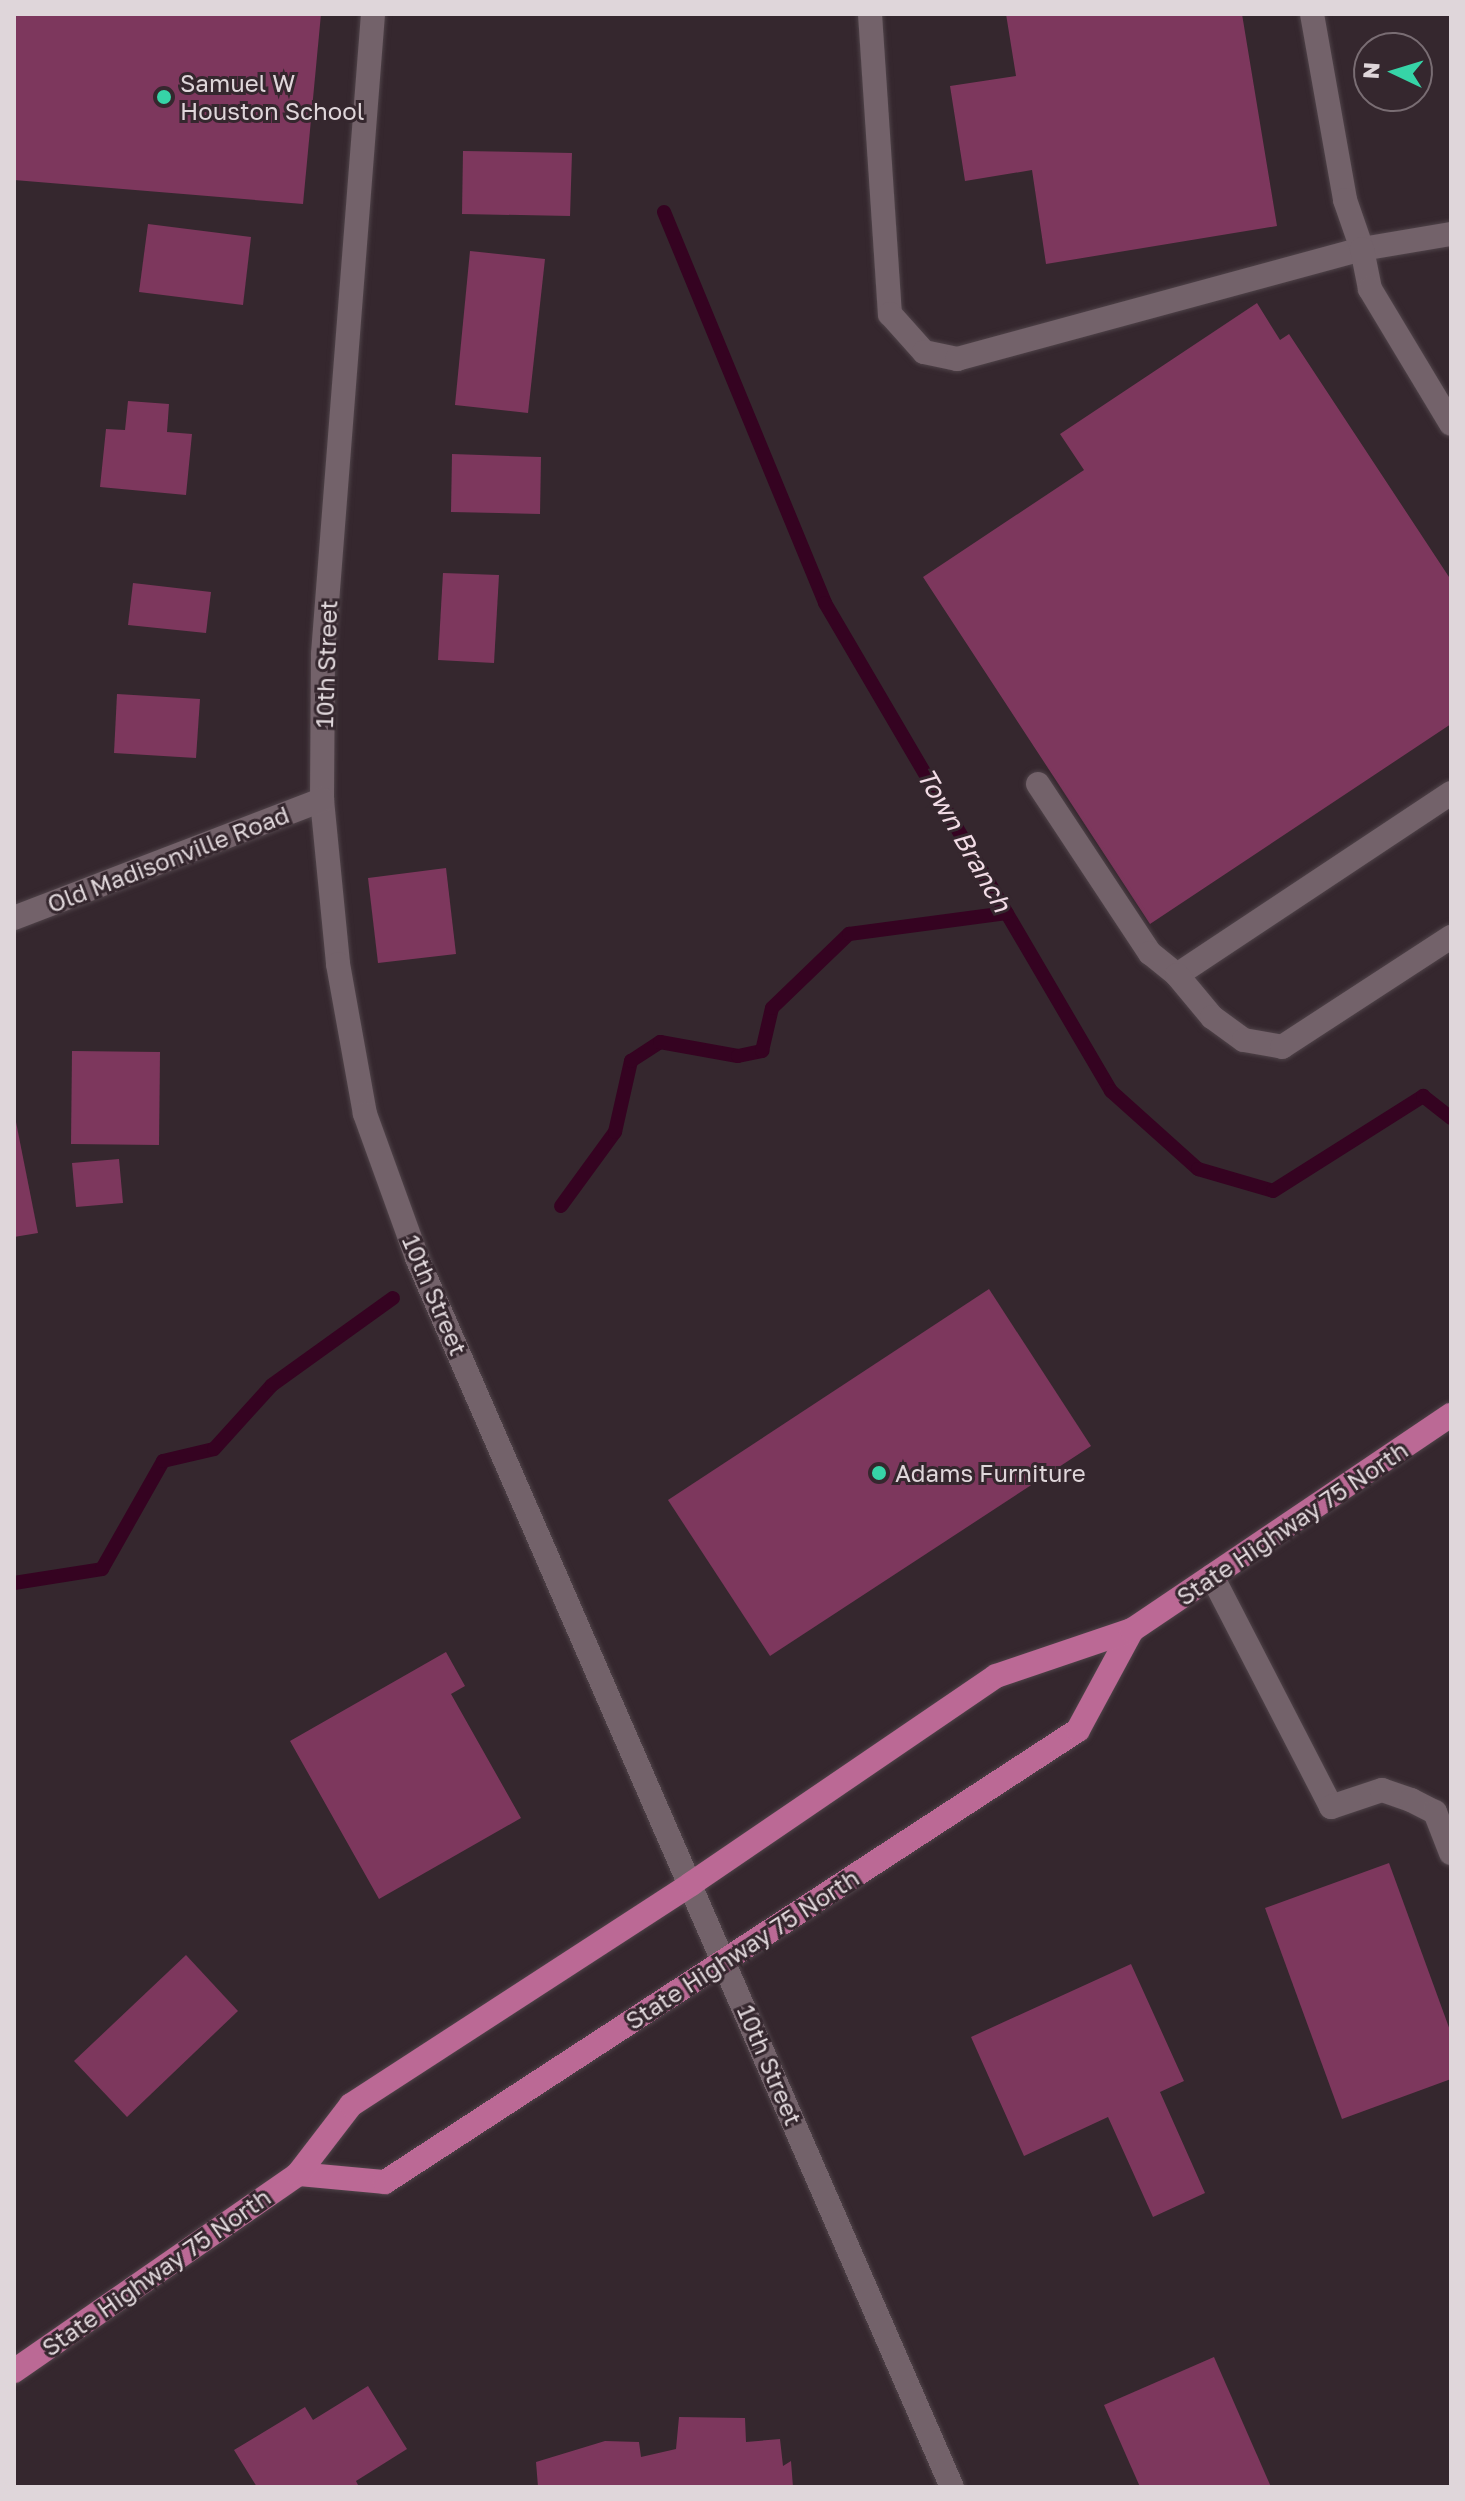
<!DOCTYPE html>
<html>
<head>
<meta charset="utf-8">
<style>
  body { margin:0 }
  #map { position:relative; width:1465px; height:2501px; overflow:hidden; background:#35272e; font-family:"Golos Text",sans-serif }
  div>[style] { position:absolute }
  .stream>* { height:14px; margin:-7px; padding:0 7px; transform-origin:7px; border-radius:7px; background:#350321 }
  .building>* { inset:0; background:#7d375d }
  .roads { filter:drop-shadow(0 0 2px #4f4349) drop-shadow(0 0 2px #4f4349) }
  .minor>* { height:24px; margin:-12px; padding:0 12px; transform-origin:12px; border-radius:12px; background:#73626a }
  .major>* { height:24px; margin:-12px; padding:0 12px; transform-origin:12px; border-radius:12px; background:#bb6995 }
  .dots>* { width:22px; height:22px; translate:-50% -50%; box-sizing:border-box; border:4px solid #35272e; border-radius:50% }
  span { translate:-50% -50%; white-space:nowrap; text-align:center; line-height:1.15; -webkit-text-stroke:6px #35272e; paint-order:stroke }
  .poi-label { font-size:24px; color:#dfd6da }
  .left { translate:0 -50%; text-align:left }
  .street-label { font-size:24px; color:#dfd6da }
  .water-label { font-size:26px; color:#f2dce6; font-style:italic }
  .frame { position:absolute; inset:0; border:16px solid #dfd6da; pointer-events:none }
  .north { position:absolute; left:1353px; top:32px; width:80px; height:80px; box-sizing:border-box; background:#35272e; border:2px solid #796d73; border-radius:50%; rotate:274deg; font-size:22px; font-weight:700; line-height:32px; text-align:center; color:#dfd6da }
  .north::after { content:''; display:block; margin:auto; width:28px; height:36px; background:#36d4a7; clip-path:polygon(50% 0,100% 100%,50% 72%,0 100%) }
</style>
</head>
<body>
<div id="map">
  <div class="stream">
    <div style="left:664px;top:212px;width:423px;rotate:67.6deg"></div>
    <div style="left:825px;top:603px;width:566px;rotate:59.63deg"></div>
    <div style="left:1111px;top:1091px;width:117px;rotate:41.9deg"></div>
    <div style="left:1198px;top:1169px;width:78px;rotate:16.3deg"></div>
    <div style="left:1273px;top:1191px;width:178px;rotate:-32.3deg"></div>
    <div style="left:1423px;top:1096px;width:36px;rotate:38deg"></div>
    <div style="left:561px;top:1206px;width:92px;rotate:-53.9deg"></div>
    <div style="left:615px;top:1132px;width:73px;rotate:-77.3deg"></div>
    <div style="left:631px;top:1061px;width:35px;rotate:-33deg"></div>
    <div style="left:660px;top:1042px;width:79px;rotate:10.2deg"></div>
    <div style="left:738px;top:1056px;width:25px;rotate:-12deg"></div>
    <div style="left:762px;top:1051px;width:44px;rotate:-76.9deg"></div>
    <div style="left:772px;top:1008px;width:107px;rotate:-43.9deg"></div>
    <div style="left:849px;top:934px;width:159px;rotate:-7.6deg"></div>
    <div style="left:14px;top:1583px;width:89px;rotate:-9deg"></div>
    <div style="left:102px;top:1569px;width:124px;rotate:-60.5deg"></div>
    <div style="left:163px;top:1461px;width:52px;rotate:-13.2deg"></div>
    <div style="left:214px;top:1449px;width:86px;rotate:-47.8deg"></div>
    <div style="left:272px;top:1385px;width:149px;rotate:-35.7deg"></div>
  </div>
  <div class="building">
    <div style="clip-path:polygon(14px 14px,321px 14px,303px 204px,14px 180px)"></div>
    <div style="clip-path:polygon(1006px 14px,1242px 14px,1277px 226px,1046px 264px,1032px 170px,965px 181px,950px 86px,1016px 76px)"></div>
    <div style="clip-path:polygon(463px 151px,572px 153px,570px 216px,462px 214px)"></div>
    <div style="clip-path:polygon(148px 224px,251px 237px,243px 305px,139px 292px)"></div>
    <div style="clip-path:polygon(470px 251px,545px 259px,528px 413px,455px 405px)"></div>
    <div style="clip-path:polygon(1257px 303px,1280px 340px,1289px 334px,1451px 580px,1451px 724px,1150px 924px,923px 577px,1084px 470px,1060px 434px)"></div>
    <div style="clip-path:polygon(128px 401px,169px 404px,167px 432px,192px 434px,186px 495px,100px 487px,106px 429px,125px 430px)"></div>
    <div style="clip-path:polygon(452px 454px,541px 457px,540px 514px,451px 512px)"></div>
    <div style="clip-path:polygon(443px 573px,499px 575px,494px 663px,438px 660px)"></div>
    <div style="clip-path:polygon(133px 583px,211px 592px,206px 633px,128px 625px)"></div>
    <div style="clip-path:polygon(117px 694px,200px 699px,196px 758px,114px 753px)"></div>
    <div style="clip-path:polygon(446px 868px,456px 954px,378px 963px,368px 878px)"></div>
    <div style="clip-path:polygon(72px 1051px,160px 1052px,159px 1145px,71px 1144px)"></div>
    <div style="clip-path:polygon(14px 1112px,38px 1233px,14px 1237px)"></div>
    <div style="clip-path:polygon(119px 1159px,123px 1203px,76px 1207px,72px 1163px)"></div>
    <div style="clip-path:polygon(989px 1289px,1091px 1446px,770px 1656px,668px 1500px)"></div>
    <div style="clip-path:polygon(446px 1652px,465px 1686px,451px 1694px,521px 1818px,379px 1899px,290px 1741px)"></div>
    <div style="clip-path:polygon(1389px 1863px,1451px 2033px,1451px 2079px,1342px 2119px,1265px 1908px)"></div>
    <div style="clip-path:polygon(186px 1955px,238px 2011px,127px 2117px,74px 2061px)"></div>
    <div style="clip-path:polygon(1131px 1964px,1184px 2081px,1160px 2092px,1205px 2193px,1153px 2217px,1108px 2117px,1024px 2156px,971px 2037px)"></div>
    <div style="clip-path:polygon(1214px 2357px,1271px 2487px,1140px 2487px,1104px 2405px)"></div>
    <div style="clip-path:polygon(368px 2386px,407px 2449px,356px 2481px,359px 2487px,257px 2487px,234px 2450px,305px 2407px,313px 2420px)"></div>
    <div style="clip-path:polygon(679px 2417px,745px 2418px,746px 2442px,780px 2439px,783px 2466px,791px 2461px,793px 2487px,538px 2487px,536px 2462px,605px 2441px,639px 2442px,641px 2457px,676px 2449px)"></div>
  </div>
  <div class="roads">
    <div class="minor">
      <div style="left:373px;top:14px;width:642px;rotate:94.47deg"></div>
      <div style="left:323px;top:654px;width:146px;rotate:90.4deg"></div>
      <div style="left:322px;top:800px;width:165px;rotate:84.4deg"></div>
      <div style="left:338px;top:964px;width:152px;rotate:79.8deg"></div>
      <div style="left:365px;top:1114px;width:153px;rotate:70.1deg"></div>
      <div style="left:417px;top:1258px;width:1340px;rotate:66.48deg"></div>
      <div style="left:870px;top:14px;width:301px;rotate:86.2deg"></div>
      <div style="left:890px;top:314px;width:51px;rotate:48.2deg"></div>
      <div style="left:924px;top:352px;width:34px;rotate:12deg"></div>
      <div style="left:957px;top:359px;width:420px;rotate:-15.2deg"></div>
      <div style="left:1362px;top:249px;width:90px;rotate:-9.6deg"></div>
      <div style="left:1312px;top:14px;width:189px;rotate:79.9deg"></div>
      <div style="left:1345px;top:200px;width:52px;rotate:70.9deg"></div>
      <div style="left:1362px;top:249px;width:41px;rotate:78.7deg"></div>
      <div style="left:1370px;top:289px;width:157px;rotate:59deg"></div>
      <div style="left:1038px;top:784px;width:203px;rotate:56.5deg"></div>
      <div style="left:1150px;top:953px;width:35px;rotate:39deg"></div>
      <div style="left:1451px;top:793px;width:329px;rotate:146.4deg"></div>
      <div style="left:1177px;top:975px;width:55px;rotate:50.2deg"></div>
      <div style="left:1212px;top:1017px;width:39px;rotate:36deg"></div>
      <div style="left:1244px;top:1040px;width:39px;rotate:10deg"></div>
      <div style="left:1282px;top:1047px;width:202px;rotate:-33.1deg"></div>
      <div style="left:14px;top:918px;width:330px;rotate:-21deg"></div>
      <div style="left:1212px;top:1576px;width:260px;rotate:62.7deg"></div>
      <div style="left:1331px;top:1807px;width:54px;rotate:-18.4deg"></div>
      <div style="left:1382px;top:1790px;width:31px;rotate:19deg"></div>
      <div style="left:1411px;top:1800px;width:27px;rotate:27deg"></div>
      <div style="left:1435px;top:1812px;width:44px;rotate:68.7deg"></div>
    </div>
    <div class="major">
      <div style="left:298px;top:2174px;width:87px;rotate:5.3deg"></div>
      <div style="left:385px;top:2182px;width:827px;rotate:-33.11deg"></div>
      <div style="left:1078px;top:1730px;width:114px;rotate:-61.6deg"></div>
      <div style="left:14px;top:2371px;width:346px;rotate:-34.7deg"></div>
      <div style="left:298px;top:2174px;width:87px;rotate:-52.5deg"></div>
      <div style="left:351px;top:2105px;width:406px;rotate:-33deg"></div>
      <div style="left:691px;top:1884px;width:369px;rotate:-34.3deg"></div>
      <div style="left:996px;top:1676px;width:144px;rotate:-18.7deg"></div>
      <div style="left:1132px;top:1630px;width:385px;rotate:-34deg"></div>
    </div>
  </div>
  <div class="dots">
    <div style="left:164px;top:97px;background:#36d4a7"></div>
    <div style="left:879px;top:1473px;background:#36d4a7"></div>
  </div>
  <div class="poi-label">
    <span class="left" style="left:180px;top:97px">Samuel W<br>Houston School</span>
    <span class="left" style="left:895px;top:1473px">Adams Furniture</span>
  </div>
  <div class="street-label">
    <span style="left:326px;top:664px;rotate:-88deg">10th Street</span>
    <span style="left:168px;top:859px;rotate:-21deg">Old Madisonville Road</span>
    <span style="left:435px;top:1295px;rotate:67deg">10th Street</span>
    <span style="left:1292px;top:1523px;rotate:-34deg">State Highway 75 North</span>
    <span style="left:742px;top:1949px;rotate:-33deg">State Highway 75 North</span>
    <span style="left:770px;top:2065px;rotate:67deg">10th Street</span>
    <span style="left:156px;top:2272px;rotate:-35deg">State Highway 75 North</span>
  </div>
  <div class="water-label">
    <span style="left:964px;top:840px;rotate:60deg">Town Branch</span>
  </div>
  <div class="frame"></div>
  <div class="north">N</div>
</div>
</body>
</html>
